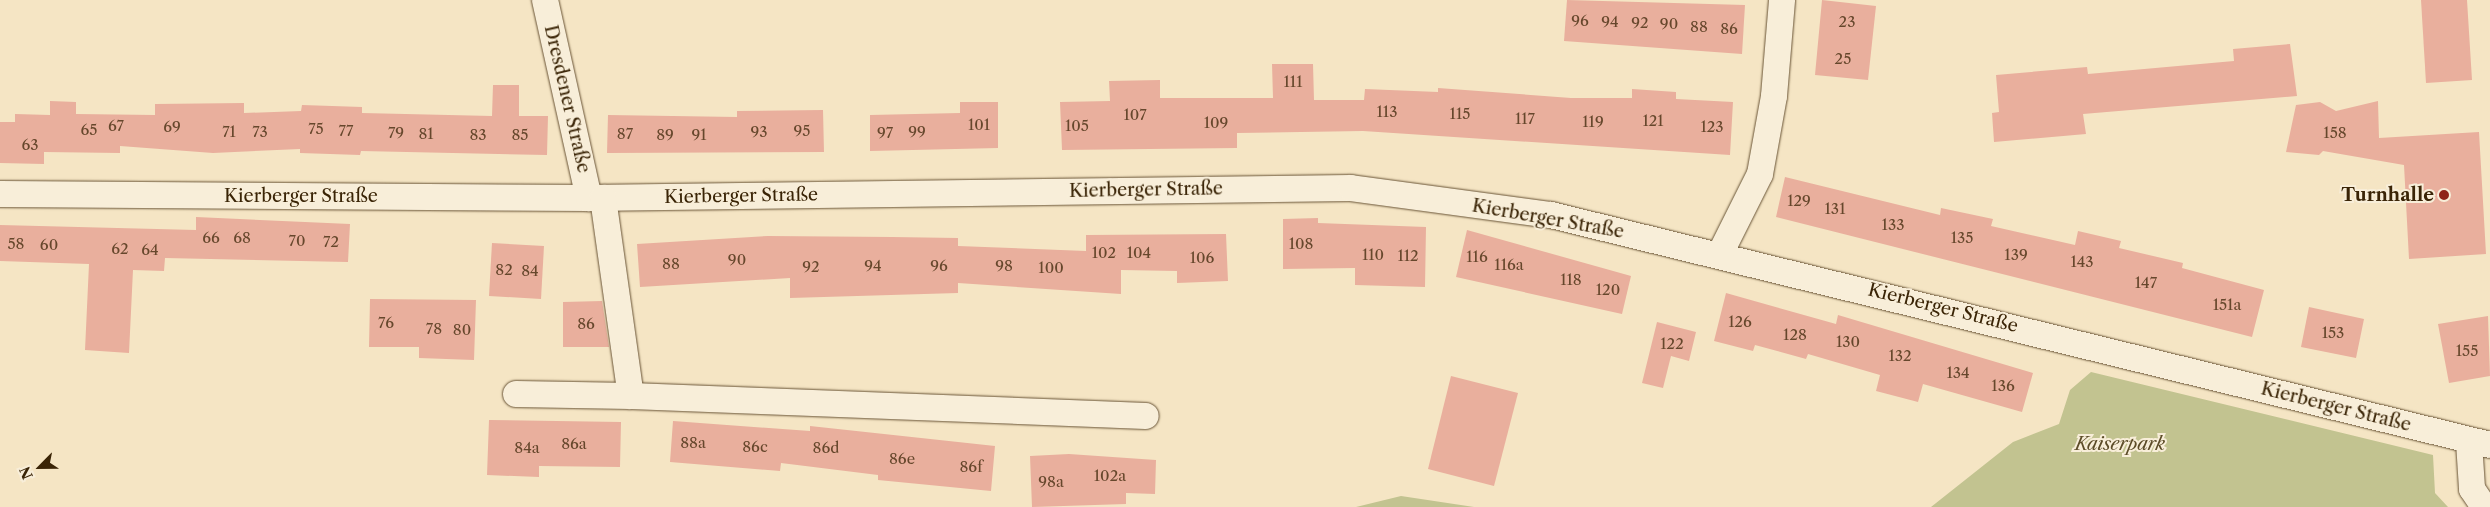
<!DOCTYPE html>
<html>
<head>
<meta charset="utf-8">
<style>
  body { margin:0 }
  #map { position:relative; width:2490px; height:507px; overflow:hidden; background:#f5e5c4; font-family:"Libre Caslon Text",serif }
  div>[style] { position:absolute }
  .green>* { inset:0; background:#c2c390 }
  .building>* { inset:0; background:#e9af9d }
  .roads { filter:drop-shadow(0 0 1px #695436) drop-shadow(0 0 1px #695436) }
  .street>* { height:26px; margin:-13px; padding:0 13px; transform-origin:13px; border-radius:13px; background:#f8eed9 }
  .dots>* { width:14px; height:14px; translate:-50% -50%; box-sizing:border-box; border:2px solid #f8eed9; border-radius:50% }
  span { translate:-50% -50%; white-space:nowrap; text-align:center; line-height:1.15; -webkit-text-stroke:4px #f8eed9; paint-order:stroke }
  .number-label { font-size:15px; color:#66472c }
  .number-label span { -webkit-text-stroke-width:0 }
  .street-label { font-size:18px; color:#3a2406 }
  .poi-label { font-size:18px; color:#3a2406; font-weight:700 }
  .right { translate:-100% -50%; text-align:right }
  .park-label { font-size:18px; color:#5c4c28; font-style:italic }
  .north { position:absolute; left:15px; top:442px; width:50px; height:50px; -webkit-text-stroke:4px #f8eed9; paint-order:stroke; rotate:247deg; font-size:14px; font-weight:700; line-height:20px; text-align:center; color:#3a2406 }
  .north::after { content:''; display:block; margin:auto; width:18px; height:22px; background:#3a2406; clip-path:polygon(50% 0,100% 100%,50% 72%,0 100%) }
</style>
</head>
<body>
<div id="map">
  <div class="green">
    <div style="clip-path:polygon(2091px 372px,2433px 455px,2435px 493px,2448px 507px,1931px 507px,2013px 442px,2059px 424px,2070px 390px)"></div>
    <div style="clip-path:polygon(1401px 496px,1474px 507px,1356px 507px)"></div>
  </div>
  <div class="building">
    <div style="clip-path:polygon(1567px 0,1745px 5px,1742px 54px,1564px 41px)"></div>
    <div style="clip-path:polygon(1822px 0,1876px 6px,1868px 80px,1815px 75px)"></div>
    <div style="clip-path:polygon(2421px 0,2467px 0,2472px 80px,2426px 83px)"></div>
    <div style="clip-path:polygon(2290px 44px,2297px 96px,2083px 114px,2086px 134px,1994px 142px,1992px 113px,1999px 112px,1996px 75px,2087px 67px,2088px 74px,2234px 61px,2233px 49px)"></div>
    <div style="clip-path:polygon(1272px 64px,1313px 64px,1314px 100px,1364px 100px,1365px 89px,1438px 92px,1438px 88px,1571px 98px,1632px 98px,1632px 89px,1676px 92px,1676px 99px,1733px 102px,1730px 155px,1363px 131px,1237px 133px,1237px 148px,1062px 150px,1060px 102px,1110px 101px,1109px 81px,1160px 80px,1160px 98px,1273px 98px)"></div>
    <div style="clip-path:polygon(493px 85px,519px 85px,519px 116px,548px 116px,547px 155px,361px 151px,360px 155px,300px 153px,300px 149px,213px 153px,120px 146px,120px 153px,44px 152px,44px 164px,0 163px,0 122px,15px 122px,15px 114px,50px 115px,50px 101px,76px 102px,76px 114px,155px 115px,155px 104px,244px 103px,244px 113px,301px 111px,302px 105px,362px 107px,362px 113px,492px 116px)"></div>
    <div style="clip-path:polygon(2378px 101px,2379px 138px,2479px 132px,2486px 254px,2409px 259px,2404px 165px,2323px 151px,2319px 155px,2286px 152px,2296px 105px,2320px 102px,2336px 111px)"></div>
    <div style="clip-path:polygon(960px 102px,998px 102px,998px 148px,870px 151px,870px 115px,960px 113px)"></div>
    <div style="clip-path:polygon(823px 110px,824px 152px,607px 153px,608px 115px,737px 117px,737px 111px)"></div>
    <div style="clip-path:polygon(1785px 177px,1940px 215px,1941px 208px,1993px 219px,1991px 226px,2075px 245px,2078px 231px,2121px 241px,2119px 248px,2183px 263px,2182px 268px,2264px 290px,2252px 337px,1776px 217px)"></div>
    <div style="clip-path:polygon(196px 217px,350px 224px,348px 262px,165px 258px,164px 271px,133px 270px,129px 353px,85px 350px,89px 264px,0 261px,0 225px,196px 230px)"></div>
    <div style="clip-path:polygon(1318px 218px,1318px 223px,1426px 227px,1425px 287px,1355px 285px,1355px 268px,1283px 269px,1283px 219px)"></div>
    <div style="clip-path:polygon(1467px 230px,1631px 276px,1622px 314px,1456px 277px)"></div>
    <div style="clip-path:polygon(1226px 234px,1228px 281px,1177px 283px,1177px 271px,1121px 270px,1121px 294px,958px 283px,958px 293px,790px 298px,790px 278px,640px 287px,637px 244px,768px 236px,892px 237px,958px 238px,958px 246px,1086px 251px,1086px 235px)"></div>
    <div style="clip-path:polygon(492px 243px,544px 246px,541px 299px,489px 296px)"></div>
    <div style="clip-path:polygon(1726px 293px,1836px 324px,1838px 315px,2033px 373px,2022px 412px,1923px 384px,1918px 402px,1876px 391px,1880px 375px,1808px 354px,1806px 359px,1755px 345px,1753px 351px,1714px 341px)"></div>
    <div style="clip-path:polygon(370px 299px,476px 300px,474px 360px,419px 358px,419px 347px,369px 347px)"></div>
    <div style="clip-path:polygon(602px 301px,609px 347px,563px 347px,563px 302px)"></div>
    <div style="clip-path:polygon(2309px 307px,2364px 319px,2356px 358px,2301px 347px)"></div>
    <div style="clip-path:polygon(2488px 316px,2490px 376px,2449px 383px,2438px 324px)"></div>
    <div style="clip-path:polygon(1657px 322px,1696px 332px,1689px 361px,1671px 356px,1663px 388px,1642px 383px)"></div>
    <div style="clip-path:polygon(1451px 376px,1518px 393px,1494px 486px,1428px 469px)"></div>
    <div style="clip-path:polygon(489px 420px,621px 422px,620px 467px,539px 466px,539px 477px,487px 475px)"></div>
    <div style="clip-path:polygon(673px 421px,810px 431px,810px 426px,995px 446px,991px 491px,878px 480px,878px 475px,781px 463px,780px 471px,670px 462px)"></div>
    <div style="clip-path:polygon(1069px 454px,1156px 460px,1155px 494px,1126px 493px,1126px 504px,1032px 507px,1030px 456px)"></div>
  </div>
  <div class="roads">
    <div class="street">
      <div style="left:545px;top:0;width:203px;rotate:77.5deg"></div>
      <div style="left:0;top:194px;width:589px;rotate:0.39deg"></div>
      <div style="left:589px;top:198px;width:762px;rotate:-0.75deg"></div>
      <div style="left:1351px;top:188px;width:202px;rotate:7.7deg"></div>
      <div style="left:1551px;top:215px;width:967px;rotate:13.76deg"></div>
      <div style="left:603px;top:198px;width:200px;rotate:82deg"></div>
      <div style="left:631px;top:396px;width:515px;rotate:2.22deg"></div>
      <div style="left:1720px;top:254px;width:89px;rotate:-63.4deg"></div>
      <div style="left:1760px;top:174px;width:79px;rotate:-79.8deg"></div>
      <div style="left:1774px;top:96px;width:96px;rotate:-85.2deg"></div>
      <div style="left:516px;top:394px;width:115px;rotate:1deg"></div>
      <div style="left:2469px;top:442px;width:47px;rotate:86.3deg"></div>
      <div style="left:2472px;top:489px;width:22px;rotate:56deg"></div>
    </div>
  </div>
  <div class="dots">
    <div style="left:2444px;top:195px;background:#8f2418"></div>
  </div>
  <div class="number-label">
    <span style="left:1580px;top:21px">96</span>
    <span style="left:1610px;top:22px">94</span>
    <span style="left:1847px;top:22px">23</span>
    <span style="left:1640px;top:23px">92</span>
    <span style="left:1669px;top:24px">90</span>
    <span style="left:1699px;top:27px">88</span>
    <span style="left:1729px;top:29px">86</span>
    <span style="left:1843px;top:59px">25</span>
    <span style="left:1293px;top:82px">111</span>
    <span style="left:1387px;top:112px">113</span>
    <span style="left:1460px;top:114px">115</span>
    <span style="left:1135px;top:115px">107</span>
    <span style="left:1525px;top:119px">117</span>
    <span style="left:1653px;top:121px">121</span>
    <span style="left:1593px;top:122px">119</span>
    <span style="left:1216px;top:123px">109</span>
    <span style="left:979px;top:125px">101</span>
    <span style="left:116px;top:126px">67</span>
    <span style="left:1077px;top:126px">105</span>
    <span style="left:172px;top:127px">69</span>
    <span style="left:1712px;top:127px">123</span>
    <span style="left:316px;top:129px">75</span>
    <span style="left:89px;top:130px">65</span>
    <span style="left:346px;top:131px">77</span>
    <span style="left:802px;top:131px">95</span>
    <span style="left:229px;top:132px">71</span>
    <span style="left:260px;top:132px">73</span>
    <span style="left:759px;top:132px">93</span>
    <span style="left:917px;top:132px">99</span>
    <span style="left:396px;top:133px">79</span>
    <span style="left:885px;top:133px">97</span>
    <span style="left:2335px;top:133px">158</span>
    <span style="left:426px;top:134px">81</span>
    <span style="left:625px;top:134px">87</span>
    <span style="left:478px;top:135px">83</span>
    <span style="left:520px;top:135px">85</span>
    <span style="left:665px;top:135px">89</span>
    <span style="left:699px;top:135px">91</span>
    <span style="left:30px;top:145px">63</span>
    <span style="left:1799px;top:201px">129</span>
    <span style="left:1835px;top:209px">131</span>
    <span style="left:1893px;top:225px">133</span>
    <span style="left:211px;top:238px">66</span>
    <span style="left:242px;top:238px">68</span>
    <span style="left:1962px;top:238px">135</span>
    <span style="left:297px;top:241px">70</span>
    <span style="left:331px;top:242px">72</span>
    <span style="left:16px;top:244px">58</span>
    <span style="left:1301px;top:244px">108</span>
    <span style="left:49px;top:245px">60</span>
    <span style="left:120px;top:249px">62</span>
    <span style="left:150px;top:250px">64</span>
    <span style="left:1104px;top:253px">102</span>
    <span style="left:1139px;top:253px">104</span>
    <span style="left:1373px;top:255px">110</span>
    <span style="left:2016px;top:255px">139</span>
    <span style="left:1408px;top:256px">112</span>
    <span style="left:1477px;top:257px">116</span>
    <span style="left:1202px;top:258px">106</span>
    <span style="left:737px;top:260px">90</span>
    <span style="left:2082px;top:262px">143</span>
    <span style="left:671px;top:264px">88</span>
    <span style="left:1509px;top:265px">116a</span>
    <span style="left:873px;top:266px">94</span>
    <span style="left:939px;top:266px">96</span>
    <span style="left:1004px;top:266px">98</span>
    <span style="left:811px;top:267px">92</span>
    <span style="left:1051px;top:268px">100</span>
    <span style="left:504px;top:270px">82</span>
    <span style="left:530px;top:271px">84</span>
    <span style="left:1571px;top:280px">118</span>
    <span style="left:2146px;top:283px">147</span>
    <span style="left:1608px;top:290px">120</span>
    <span style="left:2227px;top:305px">151a</span>
    <span style="left:1740px;top:322px">126</span>
    <span style="left:386px;top:323px">76</span>
    <span style="left:586px;top:324px">86</span>
    <span style="left:434px;top:329px">78</span>
    <span style="left:462px;top:330px">80</span>
    <span style="left:2333px;top:333px">153</span>
    <span style="left:1795px;top:335px">128</span>
    <span style="left:1848px;top:342px">130</span>
    <span style="left:1672px;top:344px">122</span>
    <span style="left:2467px;top:351px">155</span>
    <span style="left:1900px;top:356px">132</span>
    <span style="left:1958px;top:373px">134</span>
    <span style="left:2003px;top:386px">136</span>
    <span style="left:693px;top:443px">88a</span>
    <span style="left:574px;top:444px">86a</span>
    <span style="left:755px;top:447px">86c</span>
    <span style="left:527px;top:448px">84a</span>
    <span style="left:826px;top:448px">86d</span>
    <span style="left:902px;top:459px">86e</span>
    <span style="left:971px;top:467px">86f</span>
    <span style="left:1110px;top:476px">102a</span>
    <span style="left:1051px;top:482px">98a</span>
  </div>
  <div class="street-label">
    <span style="left:567px;top:99px;rotate:77deg">Dresdener Straße</span>
    <span style="left:1146px;top:190px;rotate:-1deg">Kierberger Straße</span>
    <span style="left:301px;top:196px">Kierberger Straße</span>
    <span style="left:741px;top:196px;rotate:-1deg">Kierberger Straße</span>
    <span style="left:1548px;top:219px;rotate:10deg">Kierberger Straße</span>
    <span style="left:1943px;top:308px;rotate:14deg">Kierberger Straße</span>
    <span style="left:2336px;top:407px;rotate:14deg">Kierberger Straße</span>
  </div>
  <div class="poi-label">
    <span class="right" style="left:2434px;top:195px">Turnhalle</span>
  </div>
  <div class="park-label">
    <span style="left:2120px;top:444px">Kaiserpark</span>
  </div>
  <div class="north">N</div>
</div>
</body>
</html>
